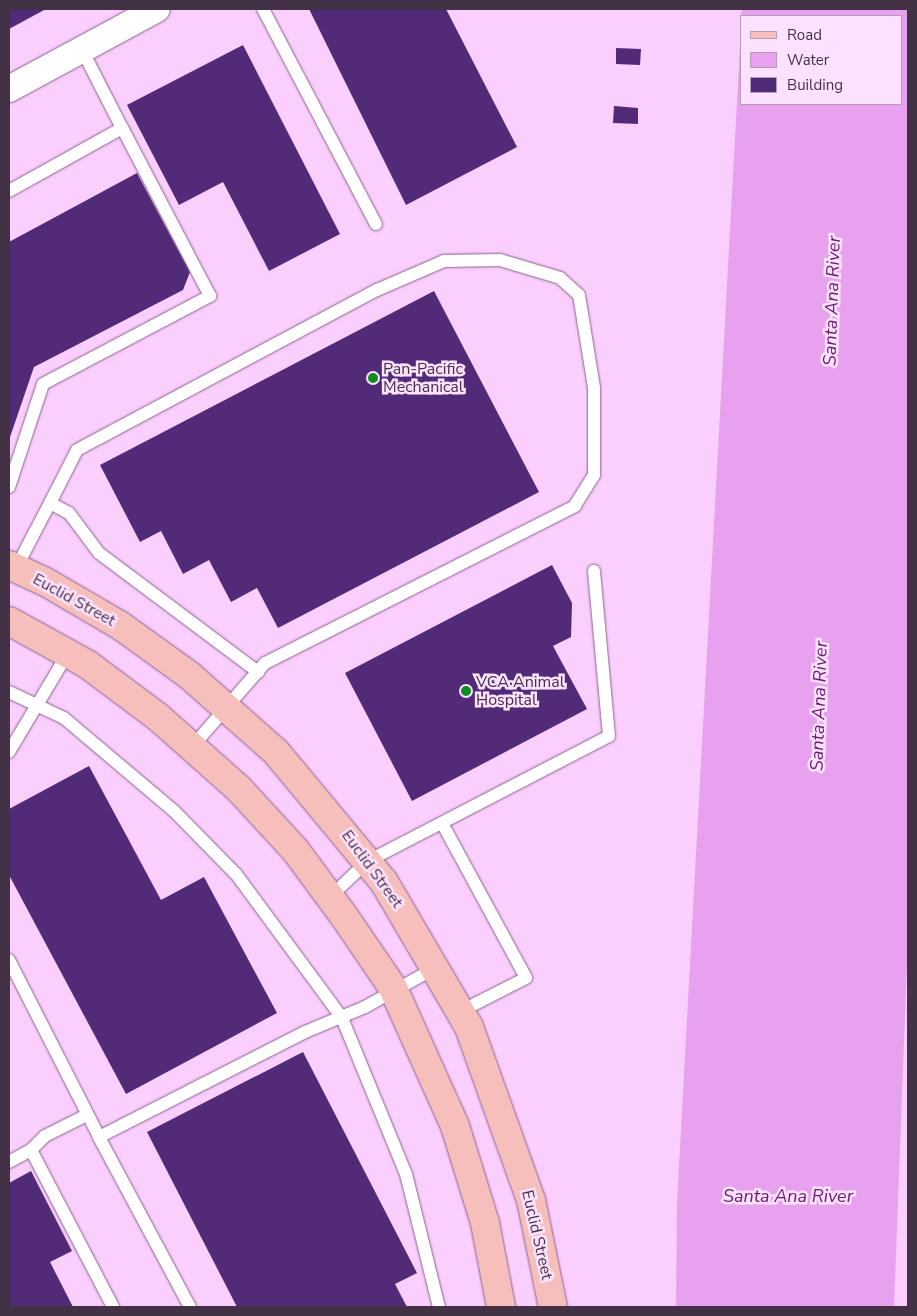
<!DOCTYPE html>
<html>
<head>
<meta charset="utf-8">
<style>
  body { margin:0 }
  #map { position:relative; width:917px; height:1316px; overflow:hidden; background:#facefd; font-family:"Nunito Sans",sans-serif }
  div>[style] { position:absolute }
  .water>* { inset:0; background:#e8a1ee }
  .building>* { inset:0; background:#512a78 }
  .roads { filter:drop-shadow(0 0 1px #8b638e) drop-shadow(0 0 1px #8b638e) }
  .lane>* { height:12px; margin:-6px; padding:0 6px; transform-origin:6px; border-radius:6px; background:#fff }
  .street>* { height:26px; margin:-13px; padding:0 13px; transform-origin:13px; border-radius:13px; background:#fff }
  .primary>* { height:28px; margin:-14px; padding:0 14px; transform-origin:14px; border-radius:14px; background:#f6bfbc }
  .dots>* { width:14px; height:14px; translate:-50% -50%; box-sizing:border-box; border:2px solid #fde2ff; border-radius:50% }
  span { translate:-50% -50%; white-space:nowrap; text-align:center; line-height:1.15; -webkit-text-stroke:5px #fde2ff; paint-order:stroke }
  .poi-label { font-size:16px; color:#433245 }
  .left { translate:0 -50%; text-align:left }
  .street-label { font-size:16px; color:#433245 }
  .water-label { font-size:18px; color:#6b1773; font-style:italic }
  .frame { position:absolute; inset:0; border:10px solid #433245; pointer-events:none }
  .legend { position:absolute; left:740px; top:15px; width:162px; height:90px; box-sizing:border-box; background:#fde2ff; border:1px solid #b39cb5; margin:0; padding:6px 9px; list-style:none; font-size:15px; color:#433245 }
  .legend li { display:flex; align-items:center; gap:10px; height:25px }
  .legend b { width:25px; border:1px solid #b39cb5 }
</style>
</head>
<body>
<div id="map">
  <div class="water">
    <div style="clip-path:polygon(742px 9px,908px 9px,908px 937px,894px 1307px,676px 1307px,677px 1203px,741px 28px,741px 104px,901px 104px,901px 16px,741px 16px)"></div>
  </div>
  <div class="building">
    <div style="clip-path:polygon(9px 9px,46px 9px,9px 29px)"></div>
    <div style="clip-path:polygon(309px 9px,446px 9px,517px 147px,406px 205px)"></div>
    <div style="clip-path:polygon(243px 45px,340px 234px,269px 271px,223px 182px,179px 205px,127px 105px)"></div>
    <div style="clip-path:polygon(616px 48px,641px 49px,640px 65px,616px 64px)"></div>
    <div style="clip-path:polygon(614px 106px,638px 108px,638px 124px,613px 123px)"></div>
    <div style="clip-path:polygon(137px 173px,190px 272px,183px 290px,34px 367px,9px 440px,9px 242px)"></div>
    <div style="clip-path:polygon(434px 291px,539px 492px,278px 628px,257px 588px,231px 602px,209px 560px,183px 574px,161px 531px,140px 542px,100px 465px)"></div>
    <div style="clip-path:polygon(552px 565px,572px 603px,571px 637px,553px 646px,587px 709px,412px 801px,345px 673px)"></div>
    <div style="clip-path:polygon(89px 766px,161px 900px,204px 877px,277px 1013px,126px 1094px,9px 875px,9px 809px)"></div>
    <div style="clip-path:polygon(303px 1052px,417px 1273px,395px 1284px,407px 1307px,237px 1307px,147px 1132px)"></div>
    <div style="clip-path:polygon(31px 1171px,72px 1251px,50px 1262px,73px 1307px,9px 1307px,9px 1183px)"></div>
  </div>
  <div class="roads">
    <div class="lane">
      <div style="left:263px;top:9px;width:243px;rotate:62.3deg"></div>
      <div style="left:9px;top:191px;width:129px;rotate:-29.1deg"></div>
      <div style="left:122px;top:128px;width:88px;rotate:-117.1deg"></div>
      <div style="left:9px;top:487px;width:108px;rotate:-71.7deg"></div>
      <div style="left:43px;top:384px;width:189px;rotate:-27.8deg"></div>
      <div style="left:210px;top:296px;width:190px;rotate:-117.6deg"></div>
      <div style="left:50px;top:503px;width:59px;rotate:-63deg"></div>
      <div style="left:77px;top:450px;width:340px;rotate:-28.1deg"></div>
      <div style="left:377px;top:290px;width:73px;rotate:-23.4deg"></div>
      <div style="left:444px;top:261px;width:56px;rotate:-1deg"></div>
      <div style="left:500px;top:260px;width:63px;rotate:16.7deg"></div>
      <div style="left:560px;top:278px;width:25px;rotate:42deg"></div>
      <div style="left:579px;top:295px;width:94px;rotate:80.8deg"></div>
      <div style="left:594px;top:388px;width:87px;rotate:90deg"></div>
      <div style="left:594px;top:475px;width:36px;rotate:122deg"></div>
      <div style="left:575px;top:506px;width:347px;rotate:153.1deg"></div>
      <div style="left:265px;top:663px;width:111px;rotate:131deg"></div>
      <div style="left:16px;top:568px;width:73px;rotate:-62.4deg"></div>
      <div style="left:50px;top:503px;width:21px;rotate:28deg"></div>
      <div style="left:69px;top:513px;width:50px;rotate:53.1deg"></div>
      <div style="left:99px;top:553px;width:199px;rotate:36.8deg"></div>
      <div style="left:9px;top:692px;width:61px;rotate:25.3deg"></div>
      <div style="left:64px;top:718px;width:143px;rotate:40.2deg"></div>
      <div style="left:173px;top:810px;width:90px;rotate:45.5deg"></div>
      <div style="left:236px;top:874px;width:179px;rotate:53.6deg"></div>
      <div style="left:342px;top:1018px;width:169px;rotate:67.7deg"></div>
      <div style="left:406px;top:1174px;width:137px;rotate:76.1deg"></div>
      <div style="left:9px;top:752px;width:115px;rotate:-59.2deg"></div>
      <div style="left:442px;top:823px;width:176px;rotate:61.5deg"></div>
      <div style="left:526px;top:978px;width:73px;rotate:153.1deg"></div>
      <div style="left:330px;top:897px;width:52px;rotate:-43.5deg"></div>
      <div style="left:368px;top:861px;width:271px;rotate:-27.4deg"></div>
      <div style="left:609px;top:736px;width:166px;rotate:-95.2deg"></div>
      <div style="left:9px;top:960px;width:199px;rotate:63deg"></div>
      <div style="left:31px;top:1150px;width:177px;rotate:62.4deg"></div>
      <div style="left:9px;top:1162px;width:25px;rotate:-29deg"></div>
      <div style="left:31px;top:1150px;width:20px;rotate:-45deg"></div>
      <div style="left:45px;top:1136px;width:47px;rotate:-26.6deg"></div>
      <div style="left:190px;top:1307px;width:193px;rotate:-118.2deg"></div>
      <div style="left:99px;top:1137px;width:231px;rotate:-27deg"></div>
      <div style="left:305px;top:1032px;width:65px;rotate:-22.6deg"></div>
      <div style="left:365px;top:1007px;width:82px;rotate:-29.1deg"></div>
    </div>
    <div class="street">
      <div style="left:9px;top:89px;width:168px;rotate:-28.4deg"></div>
    </div>
    <div class="primary">
      <div style="left:9px;top:565px;width:38px;rotate:25deg"></div>
      <div style="left:44px;top:581px;width:89px;rotate:30.3deg"></div>
      <div style="left:121px;top:626px;width:84px;rotate:35.8deg"></div>
      <div style="left:189px;top:675px;width:116px;rotate:41.5deg"></div>
      <div style="left:276px;top:752px;width:169px;rotate:50.3deg"></div>
      <div style="left:384px;top:882px;width:168px;rotate:59.6deg"></div>
      <div style="left:469px;top:1027px;width:184px;rotate:70.3deg"></div>
      <div style="left:531px;top:1200px;width:109px;rotate:78.4deg"></div>
      <div style="left:9px;top:621px;width:89px;rotate:28.9deg"></div>
      <div style="left:87px;top:664px;width:89px;rotate:36.7deg"></div>
      <div style="left:158px;top:717px;width:108px;rotate:41.6deg"></div>
      <div style="left:239px;top:789px;width:84px;rotate:47.4deg"></div>
      <div style="left:296px;top:851px;width:81px;rotate:53.6deg"></div>
      <div style="left:344px;top:916px;width:87px;rotate:55.8deg"></div>
      <div style="left:393px;top:988px;width:151px;rotate:65.8deg"></div>
      <div style="left:455px;top:1126px;width:102px;rotate:72.8deg"></div>
      <div style="left:485px;top:1223px;width:86px;rotate:79.2deg"></div>
    </div>
  </div>
  <div class="dots">
    <div style="left:373px;top:378px;background:#0a8f1e"></div>
    <div style="left:466px;top:691px;background:#0a8f1e"></div>
  </div>
  <div class="poi-label">
    <span class="left" style="left:383px;top:378px">Pan-Pacific<br>Mechanical</span>
    <span class="left" style="left:476px;top:691px">VCA Animal<br>Hospital</span>
  </div>
  <div class="street-label">
    <span style="left:74px;top:600px;rotate:29deg">Euclid Street</span>
    <span style="left:372px;top:869px;rotate:54deg">Euclid Street</span>
    <span style="left:537px;top:1235px;rotate:77deg">Euclid Street</span>
  </div>
  <div class="water-label">
    <span style="left:832px;top:301px;rotate:-88deg">Santa Ana River</span>
    <span style="left:819px;top:706px;rotate:-88deg">Santa Ana River</span>
    <span style="left:788px;top:1196px">Santa Ana River</span>
  </div>
  <div class="frame"></div>
  <ul class="legend">
  <li><b style="height:6px;background:#f6bfbc"></b>Road</li>
  <li><b style="height:14px;background:#e8a1ee"></b>Water</li>
  <li><b style="height:14px;background:#512a78"></b>Building</li>
  </ul>
</div>
</body>
</html>
